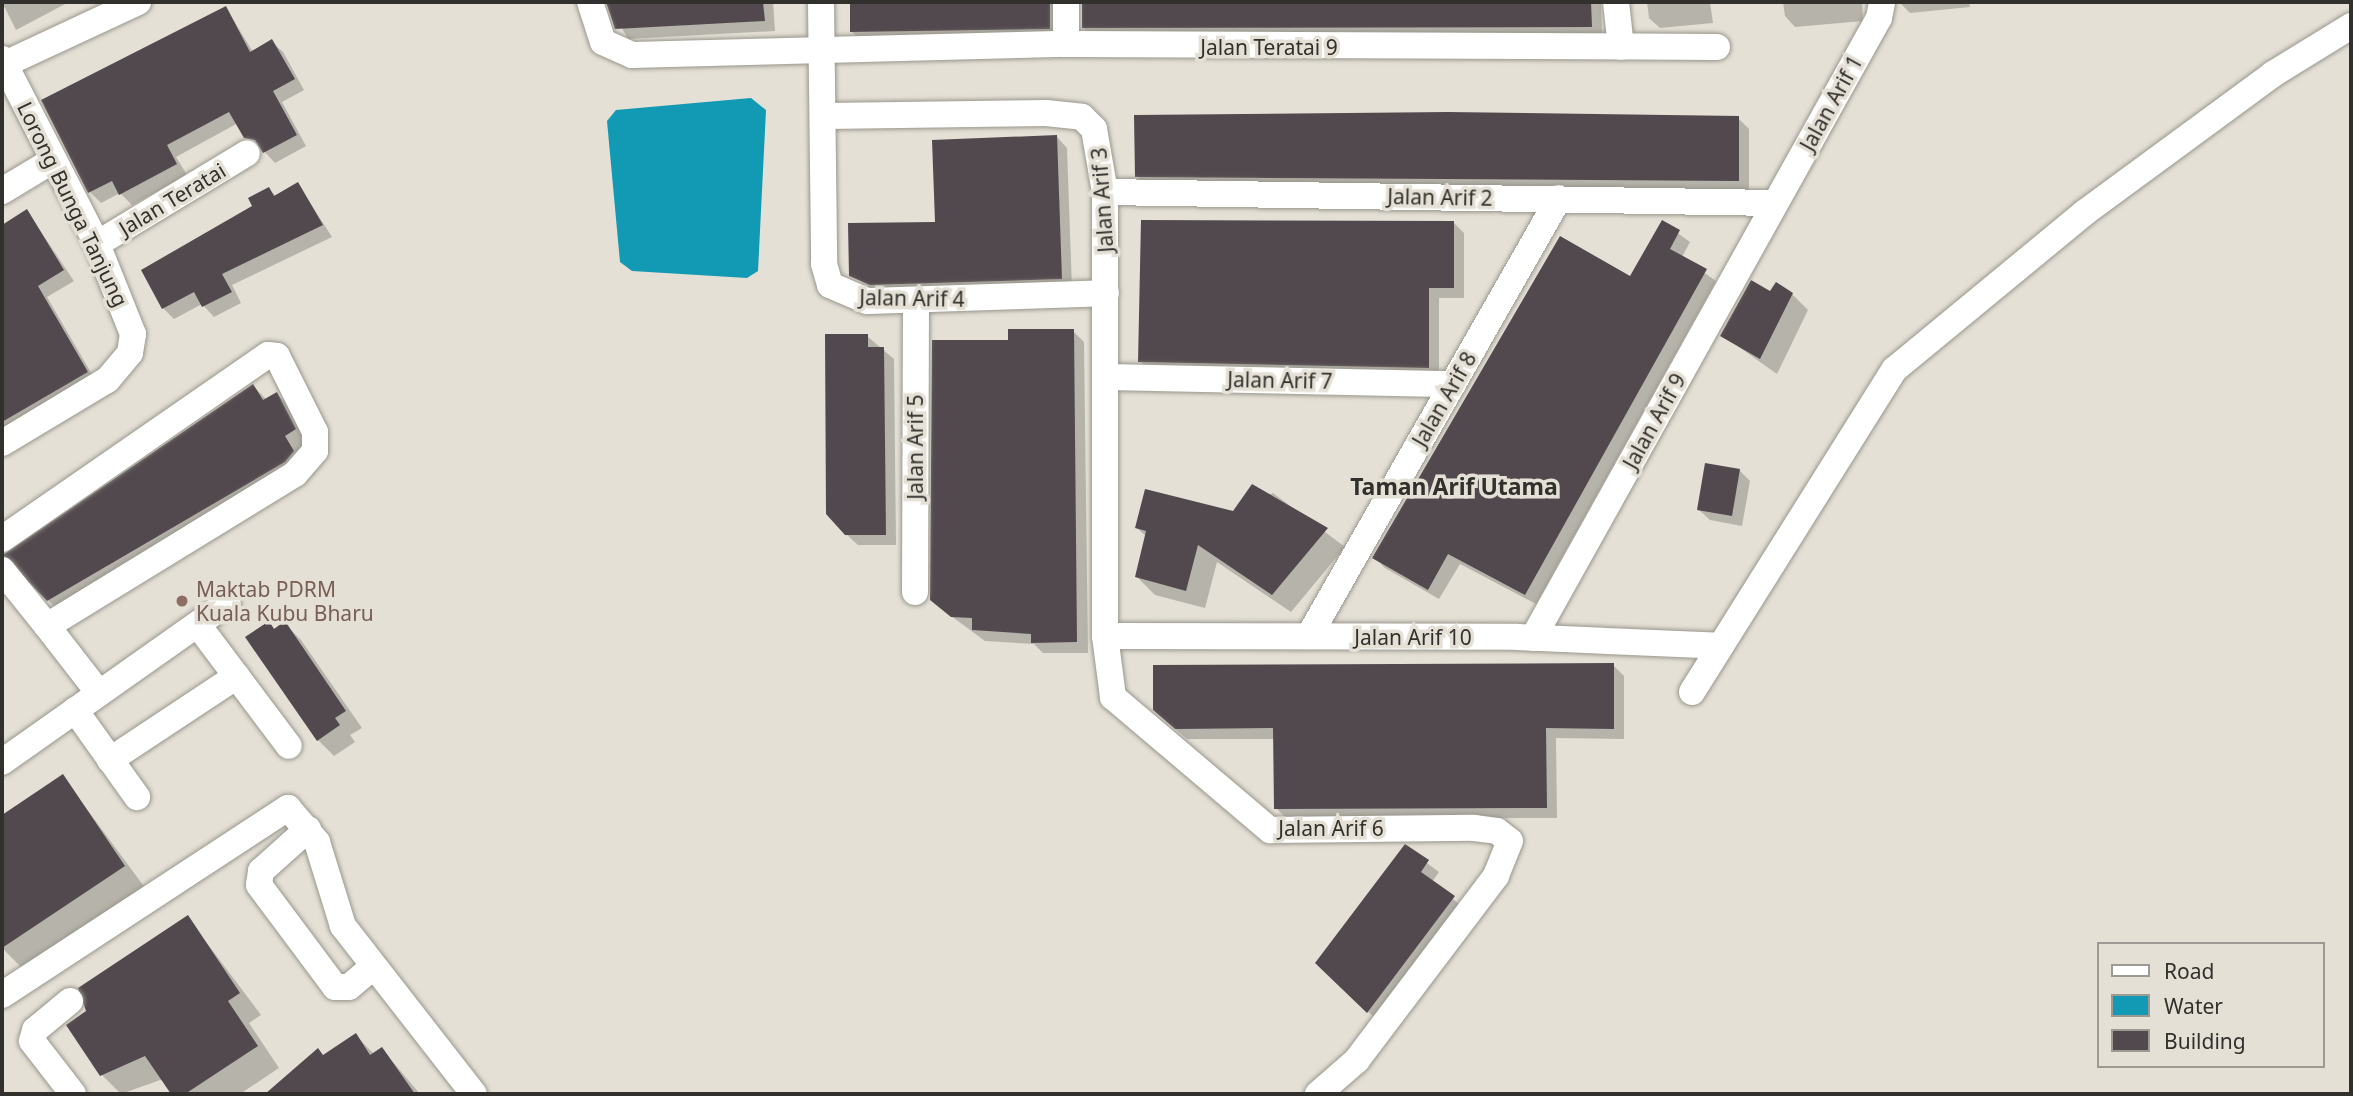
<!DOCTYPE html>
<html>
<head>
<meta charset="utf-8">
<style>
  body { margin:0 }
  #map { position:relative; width:2353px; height:1096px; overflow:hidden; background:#e4e0d6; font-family:"Noto Sans",sans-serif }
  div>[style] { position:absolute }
  .water>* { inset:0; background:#1299b3 }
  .shadow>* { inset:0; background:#0003 }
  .building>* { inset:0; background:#52494e }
  .roads { filter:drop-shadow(0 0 2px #99968c) drop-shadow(0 0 2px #99968c) }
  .minor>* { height:26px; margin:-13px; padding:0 13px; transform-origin:13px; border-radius:13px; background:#fff }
  .dots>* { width:19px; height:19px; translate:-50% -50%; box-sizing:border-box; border:4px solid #e4e0d6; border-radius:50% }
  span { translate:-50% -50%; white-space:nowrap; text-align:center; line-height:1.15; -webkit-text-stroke:7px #e4e0d6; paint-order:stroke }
  .street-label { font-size:21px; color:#31302c }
  .education-label { font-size:21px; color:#785e54 }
  .left { translate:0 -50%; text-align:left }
  .neighbourhood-label { font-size:23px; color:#31302c; font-weight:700 }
  .frame { position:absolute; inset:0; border:4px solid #31302c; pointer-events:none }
  .legend { position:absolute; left:2097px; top:942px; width:228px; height:126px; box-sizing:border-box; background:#e4e0d6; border:2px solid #9c9a92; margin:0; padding:9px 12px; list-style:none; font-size:21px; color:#31302c }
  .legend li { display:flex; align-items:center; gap:14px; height:35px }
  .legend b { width:35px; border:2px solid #9c9a92 }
</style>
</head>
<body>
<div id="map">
  <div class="water">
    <div style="clip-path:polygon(751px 98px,766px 110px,758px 271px,747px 278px,632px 271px,620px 262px,607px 121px,616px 110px)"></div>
  </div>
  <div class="shadow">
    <div style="clip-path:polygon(2px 2px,69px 2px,16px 30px)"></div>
    <div style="clip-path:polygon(607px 2px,773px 2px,775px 31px,628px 39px)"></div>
    <div style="clip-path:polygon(853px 2px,1068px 2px,1060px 39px,863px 43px,852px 32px)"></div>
    <div style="clip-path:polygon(1082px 2px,1601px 2px,1602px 37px,1094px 38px,1083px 28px)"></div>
    <div style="clip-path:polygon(1647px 2px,1710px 2px,1713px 23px,1660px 28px,1649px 18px)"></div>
    <div style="clip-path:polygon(1783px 2px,1862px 2px,1863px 21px,1795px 27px,1785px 16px)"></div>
    <div style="clip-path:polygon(1899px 2px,1969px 2px,1970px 7px,1910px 13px)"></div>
    <div style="clip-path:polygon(226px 8px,253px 52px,272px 42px,283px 52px,304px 90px,282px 102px,306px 146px,275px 163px,238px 123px,176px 157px,187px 175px,132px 205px,120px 193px,101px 203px,90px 192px)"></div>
    <div style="clip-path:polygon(1738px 118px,1749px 129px,1749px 192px,1147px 187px,1136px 176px)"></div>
    <div style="clip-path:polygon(1057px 137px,1067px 148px,1072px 289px,882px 295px,851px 275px,937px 224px)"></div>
    <div style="clip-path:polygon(298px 184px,332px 237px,232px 285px,241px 303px,214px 317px,202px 304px,174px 319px,163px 308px,269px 189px,276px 196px)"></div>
    <div style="clip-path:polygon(27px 211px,74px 281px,47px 297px,97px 383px,2px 439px,2px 227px)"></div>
    <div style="clip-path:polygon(1453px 222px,1464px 233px,1464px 298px,1439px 298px,1439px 378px,1151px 372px,1140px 361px)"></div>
    <div style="clip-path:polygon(1662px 222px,1690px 242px,1682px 257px,1716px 281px,1536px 604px,1460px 564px,1439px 599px,1385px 568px,1374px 557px,1631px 278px)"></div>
    <div style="clip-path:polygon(1771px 294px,1792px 294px,1808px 310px,1777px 374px,1722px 335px)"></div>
    <div style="clip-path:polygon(1073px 331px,1084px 342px,1088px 653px,1043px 653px,1034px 644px,985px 641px,943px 610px,1010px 342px)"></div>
    <div style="clip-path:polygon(867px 336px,894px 359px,896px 545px,858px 545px,846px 534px)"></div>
    <div style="clip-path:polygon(253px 386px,267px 400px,277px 394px,299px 415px,315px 473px,70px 622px,48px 600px)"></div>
    <div style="clip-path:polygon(1739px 470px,1750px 481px,1742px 526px,1710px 520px,1699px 510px)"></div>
    <div style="clip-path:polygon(1273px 493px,1345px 547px,1291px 612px,1217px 562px,1205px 608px,1155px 595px,1137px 577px,1147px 537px,1137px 528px,1234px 513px)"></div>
    <div style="clip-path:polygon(269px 623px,275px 630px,285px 624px,301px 640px,362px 728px,350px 735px,355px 742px,334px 756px,318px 740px)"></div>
    <div style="clip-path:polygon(1613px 665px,1624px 676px,1624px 739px,1556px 738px,1557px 818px,1287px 819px,1276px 808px,1275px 739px,1187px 739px,1166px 721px)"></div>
    <div style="clip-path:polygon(63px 777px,146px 889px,24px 970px,2px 948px,2px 817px)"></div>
    <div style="clip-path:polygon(1405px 847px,1439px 872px,1432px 882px,1464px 908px,1379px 1022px,1317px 963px)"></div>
    <div style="clip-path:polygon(188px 918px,261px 1015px,249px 1023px,279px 1068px,240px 1094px,174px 1094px,163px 1079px,121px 1094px,102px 1075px,88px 1012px)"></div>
    <div style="clip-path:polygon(356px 1036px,374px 1054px,382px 1049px,420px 1094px,268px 1094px,318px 1050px,324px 1057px)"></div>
  </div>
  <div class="building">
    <div style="clip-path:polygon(606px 2px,763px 2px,765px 21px,615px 29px)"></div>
    <div style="clip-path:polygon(850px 2px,1050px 2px,1050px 29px,850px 32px)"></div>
    <div style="clip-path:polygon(1082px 2px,1591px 2px,1592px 27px,1082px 28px)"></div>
    <div style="clip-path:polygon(226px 6px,250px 52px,272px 39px,295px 79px,273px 91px,297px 135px,263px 153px,255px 140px,244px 138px,229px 112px,167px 145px,177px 164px,119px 195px,112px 181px,88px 193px,41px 100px)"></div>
    <div style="clip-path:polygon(1448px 112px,1739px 116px,1739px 181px,1135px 177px,1134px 115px)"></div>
    <div style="clip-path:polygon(1057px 135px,1062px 279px,870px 285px,849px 276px,848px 223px,935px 222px,932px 140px)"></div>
    <div style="clip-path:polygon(298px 182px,323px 225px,222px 274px,232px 292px,202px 307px,194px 292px,162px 309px,141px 270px,252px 206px,248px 198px,269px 187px,274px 196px)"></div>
    <div style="clip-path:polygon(27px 209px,64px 270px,38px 286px,88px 372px,2px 422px,2px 225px)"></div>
    <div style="clip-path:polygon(1141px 220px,1454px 221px,1454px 288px,1429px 288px,1429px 368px,1138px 362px)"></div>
    <div style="clip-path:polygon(1662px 220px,1680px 230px,1670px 249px,1707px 269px,1525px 595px,1448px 554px,1428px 590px,1372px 558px,1560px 236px,1630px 276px)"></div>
    <div style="clip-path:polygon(1751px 280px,1770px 291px,1776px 282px,1793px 293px,1760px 359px,1720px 336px)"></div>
    <div style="clip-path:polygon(1008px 329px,1074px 329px,1077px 642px,1031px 643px,1031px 634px,972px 630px,972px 618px,951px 617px,930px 600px,932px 340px,1008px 340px)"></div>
    <div style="clip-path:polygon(825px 334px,868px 334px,868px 347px,884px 347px,886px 535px,845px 535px,826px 514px)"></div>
    <div style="clip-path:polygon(253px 384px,263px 400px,277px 392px,296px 429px,285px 436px,294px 451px,285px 462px,47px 601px,3px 555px)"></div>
    <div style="clip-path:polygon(1705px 463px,1740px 469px,1732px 516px,1697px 510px)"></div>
    <div style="clip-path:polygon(1252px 484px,1328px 528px,1272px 595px,1198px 545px,1186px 591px,1135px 577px,1146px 531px,1135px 528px,1145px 489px,1233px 511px)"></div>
    <div style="clip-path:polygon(269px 621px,274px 629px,285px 621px,346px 711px,335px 718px,340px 725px,317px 741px,245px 637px)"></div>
    <div style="clip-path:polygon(1614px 663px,1614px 729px,1546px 728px,1547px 808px,1274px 809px,1273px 728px,1175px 729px,1153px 710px,1153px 665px)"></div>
    <div style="clip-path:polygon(63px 774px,125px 866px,2px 948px,2px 815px)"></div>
    <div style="clip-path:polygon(1405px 844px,1429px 860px,1421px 872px,1455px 896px,1367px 1013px,1315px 963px)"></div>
    <div style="clip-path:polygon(188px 915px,240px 993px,228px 1001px,258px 1046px,185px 1094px,171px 1094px,145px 1056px,100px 1076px,66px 1025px,86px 1011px,78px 988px)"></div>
    <div style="clip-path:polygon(356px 1033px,370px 1055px,382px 1047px,415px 1094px,265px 1094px,318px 1048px,323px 1055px)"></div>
  </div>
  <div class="roads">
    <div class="minor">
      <div style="left:590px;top:2px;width:42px;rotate:72deg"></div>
      <div style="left:603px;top:42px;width:32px;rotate:24deg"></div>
      <div style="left:632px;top:55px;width:434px;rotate:-1.5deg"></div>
      <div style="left:1066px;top:44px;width:651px;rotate:0.26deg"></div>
      <div style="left:821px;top:2px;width:262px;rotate:89.3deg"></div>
      <div style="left:824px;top:264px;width:22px;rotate:74deg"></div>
      <div style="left:830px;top:285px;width:40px;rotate:23.4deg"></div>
      <div style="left:867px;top:301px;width:239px;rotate:-1.9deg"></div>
      <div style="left:1066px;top:2px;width:42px;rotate:90deg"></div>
      <div style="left:1616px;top:2px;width:45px;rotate:83.7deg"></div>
      <div style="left:2px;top:59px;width:208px;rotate:62.8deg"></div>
      <div style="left:97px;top:244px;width:97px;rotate:68.2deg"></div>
      <div style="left:133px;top:334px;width:19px;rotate:99deg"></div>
      <div style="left:130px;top:353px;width:35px;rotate:130deg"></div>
      <div style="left:107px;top:380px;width:122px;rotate:149deg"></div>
      <div style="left:5px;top:64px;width:147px;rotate:-25deg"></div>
      <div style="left:826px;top:116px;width:220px;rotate:-0.8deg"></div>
      <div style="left:1046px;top:113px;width:36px;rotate:6deg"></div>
      <div style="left:1082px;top:117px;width:17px;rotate:45deg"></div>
      <div style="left:1094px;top:129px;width:64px;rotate:80.1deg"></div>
      <div style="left:1105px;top:192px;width:444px;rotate:90deg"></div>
      <div style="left:1105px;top:636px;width:62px;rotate:82.5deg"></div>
      <div style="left:1113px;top:697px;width:206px;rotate:40.3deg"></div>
      <div style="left:1270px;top:830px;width:204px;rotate:-0.6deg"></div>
      <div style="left:1474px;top:828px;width:23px;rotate:7deg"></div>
      <div style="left:1497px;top:831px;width:16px;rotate:38deg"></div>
      <div style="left:1510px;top:841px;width:38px;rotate:112deg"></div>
      <div style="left:1496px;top:876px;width:231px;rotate:127.1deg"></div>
      <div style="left:1357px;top:1060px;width:52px;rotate:138.9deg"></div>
      <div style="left:2px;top:191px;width:56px;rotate:-31.1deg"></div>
      <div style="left:1105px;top:192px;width:670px;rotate:0.94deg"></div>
      <div style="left:97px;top:244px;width:175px;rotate:-31.2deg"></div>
      <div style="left:1108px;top:377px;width:345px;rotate:1.2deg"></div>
      <div style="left:2px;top:539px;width:323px;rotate:-34.7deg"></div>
      <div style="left:268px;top:355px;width:9px;rotate:6deg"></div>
      <div style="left:277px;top:356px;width:85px;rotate:63.4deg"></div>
      <div style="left:315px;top:432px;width:19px;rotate:90deg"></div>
      <div style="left:315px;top:451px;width:30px;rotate:131deg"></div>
      <div style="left:295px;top:474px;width:291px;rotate:148.5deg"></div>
      <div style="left:47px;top:626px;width:72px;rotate:-128.8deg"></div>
      <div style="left:915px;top:592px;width:291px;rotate:-89.8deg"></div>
      <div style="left:198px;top:625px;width:151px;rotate:53.1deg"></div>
      <div style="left:47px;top:626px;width:85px;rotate:52.2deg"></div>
      <div style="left:1105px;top:636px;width:412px;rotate:0.1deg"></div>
      <div style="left:1517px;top:637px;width:203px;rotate:2.5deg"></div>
      <div style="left:1309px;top:636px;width:504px;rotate:-60.28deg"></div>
      <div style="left:1533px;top:638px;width:710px;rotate:-60.84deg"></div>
      <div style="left:1879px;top:18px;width:16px;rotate:-79deg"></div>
      <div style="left:1692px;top:692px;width:381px;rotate:-57.9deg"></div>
      <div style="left:1895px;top:369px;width:245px;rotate:-39.5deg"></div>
      <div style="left:2084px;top:213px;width:235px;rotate:-36.3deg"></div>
      <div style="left:2273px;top:74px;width:92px;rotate:-31.6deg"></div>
      <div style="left:75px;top:710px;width:107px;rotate:54.5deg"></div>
      <div style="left:110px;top:760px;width:152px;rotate:-33.5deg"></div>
      <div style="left:2px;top:762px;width:276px;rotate:-35.2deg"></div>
      <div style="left:308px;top:829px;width:63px;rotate:138.2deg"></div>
      <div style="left:261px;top:871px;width:14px;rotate:98deg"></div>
      <div style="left:259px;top:885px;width:127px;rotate:53.3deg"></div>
      <div style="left:335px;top:987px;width:14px"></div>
      <div style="left:349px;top:987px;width:31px;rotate:-40deg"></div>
      <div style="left:2px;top:995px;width:342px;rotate:-33.2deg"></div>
      <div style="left:288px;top:808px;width:45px;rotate:49.5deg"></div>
      <div style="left:317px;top:842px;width:88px;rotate:72.8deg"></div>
      <div style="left:343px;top:926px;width:213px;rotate:52.1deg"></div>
      <div style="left:70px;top:1001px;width:45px;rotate:140.4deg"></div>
      <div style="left:35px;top:1030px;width:11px;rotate:105deg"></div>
      <div style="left:32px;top:1041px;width:67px;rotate:52.3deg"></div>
    </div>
  </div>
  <div class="dots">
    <div style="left:182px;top:601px;background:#8d6e63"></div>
  </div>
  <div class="street-label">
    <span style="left:1269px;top:47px">Jalan Teratai 9</span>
    <span style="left:1831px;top:103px;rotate:-61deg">Jalan Arif 1</span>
    <span style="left:1440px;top:197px;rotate:1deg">Jalan Arif 2</span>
    <span style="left:172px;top:199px;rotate:-31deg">Jalan Teratai</span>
    <span style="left:1102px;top:200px;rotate:-94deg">Jalan Arif 3</span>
    <span style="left:73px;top:204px;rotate:64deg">Lorong Bunga Tanjung</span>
    <span style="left:912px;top:298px;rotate:1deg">Jalan Arif 4</span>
    <span style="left:1280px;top:380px;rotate:1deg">Jalan Arif 7</span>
    <span style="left:1444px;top:399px;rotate:-60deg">Jalan Arif 8</span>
    <span style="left:1654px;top:421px;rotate:-61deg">Jalan Arif 9</span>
    <span style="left:915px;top:447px;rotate:-90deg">Jalan Arif 5</span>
    <span style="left:1413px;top:637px">Jalan Arif 10</span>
    <span style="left:1331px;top:828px">Jalan Arif 6</span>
  </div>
  <div class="education-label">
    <span class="left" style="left:196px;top:601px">Maktab PDRM<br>Kuala Kubu Bharu</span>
  </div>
  <div class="neighbourhood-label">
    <span style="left:1454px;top:486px">Taman Arif Utama</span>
  </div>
  <div class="frame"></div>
  <ul class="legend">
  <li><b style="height:9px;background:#fff"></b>Road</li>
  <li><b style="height:19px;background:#1299b3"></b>Water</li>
  <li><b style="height:19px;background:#52494e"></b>Building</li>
  </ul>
</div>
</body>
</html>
